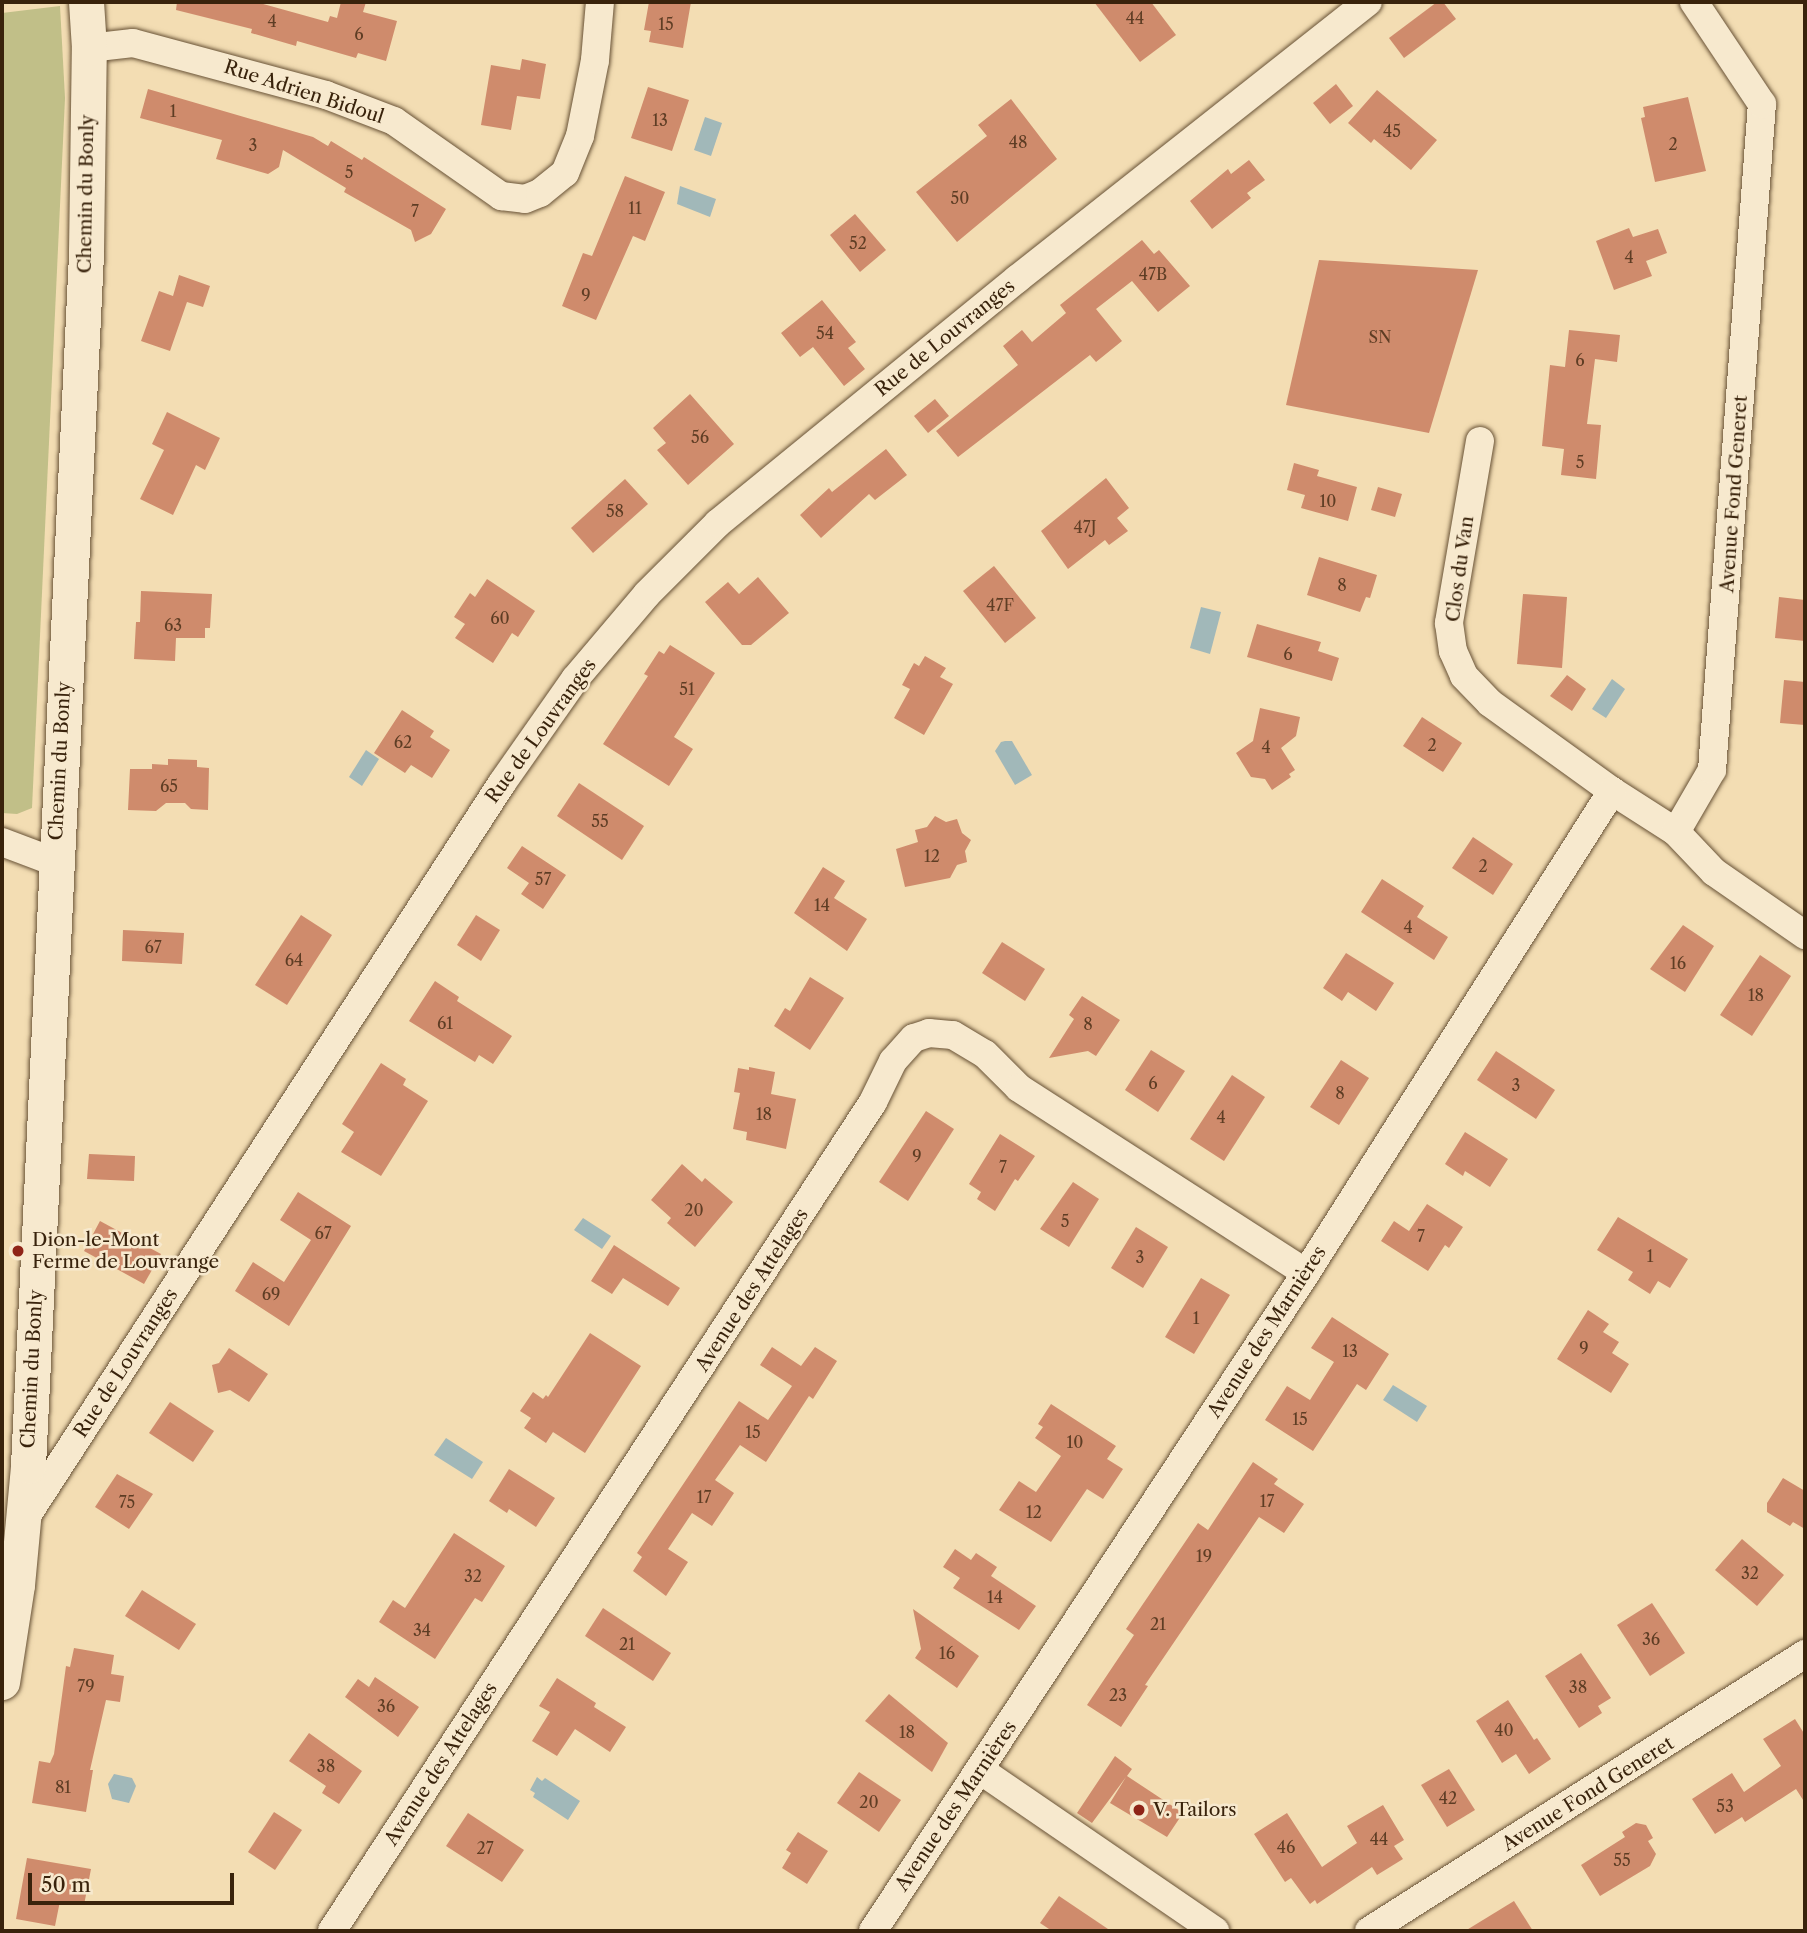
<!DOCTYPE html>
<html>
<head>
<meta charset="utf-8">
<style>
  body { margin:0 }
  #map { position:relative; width:1807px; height:1933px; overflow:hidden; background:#f3ddb3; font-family:"Libre Caslon Text",serif }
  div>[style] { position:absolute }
  .green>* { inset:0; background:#c1bf88 }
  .water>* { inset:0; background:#a1b8b9 }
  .building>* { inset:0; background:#cf8b6c }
  .roads { filter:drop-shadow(0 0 2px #685236) drop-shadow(0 0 2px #685236) }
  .minor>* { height:28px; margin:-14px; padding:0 14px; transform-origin:14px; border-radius:14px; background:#f7e9ce }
  .tertiary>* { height:35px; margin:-17.5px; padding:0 17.5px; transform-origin:17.5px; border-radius:17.5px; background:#f7e9ce }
  .dots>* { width:19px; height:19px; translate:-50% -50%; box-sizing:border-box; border:4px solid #f7e9ce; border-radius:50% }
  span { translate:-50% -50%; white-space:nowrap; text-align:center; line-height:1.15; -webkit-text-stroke:5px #f7e9ce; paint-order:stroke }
  .number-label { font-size:16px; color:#5e3d24 }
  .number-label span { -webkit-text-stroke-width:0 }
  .street-label { font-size:19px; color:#39230c }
  .poi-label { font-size:19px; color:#39230c }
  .left { translate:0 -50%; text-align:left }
  .frame { position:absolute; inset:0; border:4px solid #39230c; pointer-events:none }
  .scale { position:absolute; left:28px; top:1873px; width:206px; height:32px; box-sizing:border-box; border:4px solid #39230c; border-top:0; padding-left:9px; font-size:21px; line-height:24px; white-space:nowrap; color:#39230c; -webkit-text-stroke:5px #f7e9ce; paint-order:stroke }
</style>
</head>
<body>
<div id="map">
  <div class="green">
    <div style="clip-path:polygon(60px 6px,65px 98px,32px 808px,17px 814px,2px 813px,2px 13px)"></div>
  </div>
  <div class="water">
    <div style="clip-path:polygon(705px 117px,722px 123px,711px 156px,694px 150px)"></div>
    <div style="clip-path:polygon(680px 186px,716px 199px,710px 217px,677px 204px)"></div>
    <div style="clip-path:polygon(1201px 607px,1221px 612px,1210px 654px,1190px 648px)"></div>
    <div style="clip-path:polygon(1612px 679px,1625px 689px,1606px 718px,1592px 709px)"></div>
    <div style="clip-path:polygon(1005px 741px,1012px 741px,1032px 775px,1015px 785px,995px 751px,1001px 742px)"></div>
    <div style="clip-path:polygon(366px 750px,379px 759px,362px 786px,349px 777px)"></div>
    <div style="clip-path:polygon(583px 1218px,611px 1236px,602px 1249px,574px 1230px)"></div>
    <div style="clip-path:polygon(1393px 1385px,1427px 1406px,1417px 1422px,1383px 1400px)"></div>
    <div style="clip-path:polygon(446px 1438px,483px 1462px,472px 1479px,434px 1455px)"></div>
    <div style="clip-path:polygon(114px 1774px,132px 1778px,136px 1786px,129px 1803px,112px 1799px,108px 1784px)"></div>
    <div style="clip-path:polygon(537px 1777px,542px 1781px,545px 1778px,580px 1801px,568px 1820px,533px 1797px,535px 1793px,530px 1790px)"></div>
  </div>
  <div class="building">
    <div style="clip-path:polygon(177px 2px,256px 2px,328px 22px,330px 16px,337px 18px,341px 2px,366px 2px,363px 12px,397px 21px,386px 61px,358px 53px,356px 58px,297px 41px,296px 46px,251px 33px,252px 29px,176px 10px)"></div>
    <div style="clip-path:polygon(649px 2px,691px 2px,683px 48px,649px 42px,651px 31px,644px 30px)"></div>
    <div style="clip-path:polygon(1094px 2px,1151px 2px,1176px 35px,1140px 62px)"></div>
    <div style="clip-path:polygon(1437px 2px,1443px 2px,1456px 19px,1404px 58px,1389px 38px)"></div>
    <div style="clip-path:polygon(522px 59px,546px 64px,540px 99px,517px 96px,511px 130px,481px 125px,491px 65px,520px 70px)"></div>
    <div style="clip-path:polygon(1336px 84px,1353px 106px,1330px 124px,1313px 103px)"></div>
    <div style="clip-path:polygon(648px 87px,689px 100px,672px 151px,631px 138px)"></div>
    <div style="clip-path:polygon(148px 89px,313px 137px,328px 146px,331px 141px,362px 160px,364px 157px,446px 209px,431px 234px,415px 242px,411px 230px,344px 192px,346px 188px,283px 150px,279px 167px,268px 174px,216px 159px,222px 140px,140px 118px)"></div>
    <div style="clip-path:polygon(1377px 90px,1437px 140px,1411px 170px,1374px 139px,1371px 143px,1348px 123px)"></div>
    <div style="clip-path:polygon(1688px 97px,1706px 171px,1655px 182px,1641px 118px,1645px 117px,1643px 107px)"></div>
    <div style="clip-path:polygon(1011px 99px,1057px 159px,957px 242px,916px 192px,987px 136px,978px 125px)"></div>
    <div style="clip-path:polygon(1249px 160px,1265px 180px,1247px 193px,1251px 198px,1212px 229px,1190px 201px,1228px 169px,1231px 174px)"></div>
    <div style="clip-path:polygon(625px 176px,665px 192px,645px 241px,633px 236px,596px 320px,562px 306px,583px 253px,592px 256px)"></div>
    <div style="clip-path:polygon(855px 214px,886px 250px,860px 272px,830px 235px)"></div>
    <div style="clip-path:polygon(1629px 228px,1633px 237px,1658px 229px,1667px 253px,1646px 261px,1652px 276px,1614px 290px,1596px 241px)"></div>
    <div style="clip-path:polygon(1142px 240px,1154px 254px,1159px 250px,1190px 286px,1158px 312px,1132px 281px,1096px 309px,1122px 341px,1096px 362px,1090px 355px,958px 457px,936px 431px,1018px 365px,1003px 346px,1022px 330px,1032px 342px,1066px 313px,1060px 305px)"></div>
    <div style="clip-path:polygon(1319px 260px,1478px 270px,1429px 433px,1286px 405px)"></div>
    <div style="clip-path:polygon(179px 275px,210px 286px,203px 307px,187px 302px,170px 351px,141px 341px,159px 291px,173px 296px)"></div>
    <div style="clip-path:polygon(822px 300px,856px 342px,848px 348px,865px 369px,844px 386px,813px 347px,800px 357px,781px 333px)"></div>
    <div style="clip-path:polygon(1569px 330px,1620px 335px,1617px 362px,1595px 359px,1587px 424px,1601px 425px,1596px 479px,1561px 475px,1564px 449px,1542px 446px,1550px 365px,1565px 367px)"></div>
    <div style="clip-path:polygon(690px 394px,734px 444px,688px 485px,657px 450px,666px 443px,653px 428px)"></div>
    <div style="clip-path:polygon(935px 399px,949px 416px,928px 433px,914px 416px)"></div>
    <div style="clip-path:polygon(167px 412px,220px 438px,205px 470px,196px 465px,173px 515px,140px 499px,164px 450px,152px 444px)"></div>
    <div style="clip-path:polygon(886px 449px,907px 475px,875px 500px,869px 494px,821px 538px,800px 515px,829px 488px,832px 492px)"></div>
    <div style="clip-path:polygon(1294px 463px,1319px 470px,1317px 476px,1357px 487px,1348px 521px,1301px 508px,1305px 495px,1287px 490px)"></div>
    <div style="clip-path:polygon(1106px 478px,1129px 508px,1117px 518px,1128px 531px,1109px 545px,1105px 540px,1068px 569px,1041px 531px)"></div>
    <div style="clip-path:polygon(625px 479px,648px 504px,593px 553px,571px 528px)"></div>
    <div style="clip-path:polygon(1378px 487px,1402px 494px,1395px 517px,1371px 510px)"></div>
    <div style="clip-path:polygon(1319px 557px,1377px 575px,1370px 598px,1366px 597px,1360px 612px,1307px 595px)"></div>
    <div style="clip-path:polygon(994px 566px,1036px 618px,1005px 643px,963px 591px)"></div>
    <div style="clip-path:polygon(758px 577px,789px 613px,751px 645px,742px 645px,705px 602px,728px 582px,739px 594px)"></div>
    <div style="clip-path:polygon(487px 579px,535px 611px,518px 637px,512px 633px,493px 663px,455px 638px,465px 624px,454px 617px,470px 593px,475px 597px)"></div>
    <div style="clip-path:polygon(141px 591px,212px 594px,210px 628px,205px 628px,205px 638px,176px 638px,175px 661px,134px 659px,136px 622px,140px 622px)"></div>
    <div style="clip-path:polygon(1523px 594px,1567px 597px,1562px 668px,1517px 664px)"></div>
    <div style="clip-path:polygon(1779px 597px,1805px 600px,1805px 641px,1775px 638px)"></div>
    <div style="clip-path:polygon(1257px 624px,1321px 642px,1318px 651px,1339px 658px,1332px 681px,1247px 657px)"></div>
    <div style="clip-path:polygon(670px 645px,715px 673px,674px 737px,693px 749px,669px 786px,603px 744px,648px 676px,644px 674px,659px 651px,664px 654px)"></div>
    <div style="clip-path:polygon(925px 656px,946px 668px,940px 677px,953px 684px,924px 735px,894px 718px,910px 689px,902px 685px,914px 663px,919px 666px)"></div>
    <div style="clip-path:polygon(1567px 675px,1586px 689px,1572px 711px,1550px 696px)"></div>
    <div style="clip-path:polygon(1784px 680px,1805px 682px,1805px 725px,1780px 723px)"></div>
    <div style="clip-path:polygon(1260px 708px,1300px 717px,1296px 736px,1281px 748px,1295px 770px,1289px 774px,1291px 777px,1272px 790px,1265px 779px,1251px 777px,1236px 753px,1253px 741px)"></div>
    <div style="clip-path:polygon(402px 710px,434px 731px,430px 737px,450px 750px,432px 778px,411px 765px,405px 773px,374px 753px)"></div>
    <div style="clip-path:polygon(1422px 717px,1462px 743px,1443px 772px,1403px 746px)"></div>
    <div style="clip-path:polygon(168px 759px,197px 760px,197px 767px,209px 768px,208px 810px,191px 809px,185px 803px,166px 803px,156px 811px,128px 810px,130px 769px,152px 769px,152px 764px,168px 765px)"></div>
    <div style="clip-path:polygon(579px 783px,644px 826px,622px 860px,557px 816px)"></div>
    <div style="clip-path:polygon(935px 816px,946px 822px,957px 819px,962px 833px,971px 840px,965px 851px,967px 862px,957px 865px,950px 878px,905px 887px,896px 849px,918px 842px,915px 830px,927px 827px)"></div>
    <div style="clip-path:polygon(1473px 837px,1513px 864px,1493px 895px,1452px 868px)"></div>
    <div style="clip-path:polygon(522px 846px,566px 875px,543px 909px,521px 894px,529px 883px,507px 868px)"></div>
    <div style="clip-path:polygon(823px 867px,845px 881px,834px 898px,867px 919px,847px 951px,794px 913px)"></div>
    <div style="clip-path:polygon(1382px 879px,1424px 906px,1417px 917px,1448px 937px,1434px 960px,1361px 912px)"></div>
    <div style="clip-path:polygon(301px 915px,332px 935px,287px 1005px,255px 985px)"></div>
    <div style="clip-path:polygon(476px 915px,500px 930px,481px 961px,457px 945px)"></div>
    <div style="clip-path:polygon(1683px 925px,1714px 946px,1685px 992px,1650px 969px)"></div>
    <div style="clip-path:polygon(123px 930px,184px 933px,182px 964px,122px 961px)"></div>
    <div style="clip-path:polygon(1002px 942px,1045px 969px,1025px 1001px,982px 973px)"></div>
    <div style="clip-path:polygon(1346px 953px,1394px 983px,1376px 1011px,1348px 992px,1342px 1001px,1323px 988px)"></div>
    <div style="clip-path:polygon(1760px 955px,1791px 976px,1752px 1036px,1720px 1015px)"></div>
    <div style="clip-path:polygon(810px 977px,844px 998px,810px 1050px,774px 1026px,785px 1008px,790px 1011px)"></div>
    <div style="clip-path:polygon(435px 981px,459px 997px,457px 1001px,512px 1036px,493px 1064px,479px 1055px,475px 1062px,409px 1021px)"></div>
    <div style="clip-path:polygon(1082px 996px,1120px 1020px,1096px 1056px,1088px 1051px,1049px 1058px,1074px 1019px,1069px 1015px)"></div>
    <div style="clip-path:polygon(1151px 1050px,1185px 1071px,1158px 1112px,1125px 1090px)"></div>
    <div style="clip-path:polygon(1496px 1051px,1555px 1090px,1536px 1119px,1477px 1080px)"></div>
    <div style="clip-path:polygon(1341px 1060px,1369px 1078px,1339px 1125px,1310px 1107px)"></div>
    <div style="clip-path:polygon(381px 1063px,406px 1079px,403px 1085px,428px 1101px,381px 1176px,341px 1152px,354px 1132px,342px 1124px)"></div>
    <div style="clip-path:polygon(749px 1067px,775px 1072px,771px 1094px,796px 1099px,786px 1149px,746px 1140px,747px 1132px,733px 1129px,740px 1093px,734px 1092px,738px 1068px,749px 1070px)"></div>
    <div style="clip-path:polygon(1232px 1075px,1265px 1097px,1224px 1161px,1190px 1139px)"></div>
    <div style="clip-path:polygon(926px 1111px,954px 1129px,908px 1201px,879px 1182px)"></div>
    <div style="clip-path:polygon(1465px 1132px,1508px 1159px,1490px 1187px,1465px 1171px,1463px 1176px,1445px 1164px)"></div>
    <div style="clip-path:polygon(1000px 1134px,1035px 1156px,1018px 1181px,1015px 1179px,995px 1211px,977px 1199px,981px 1192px,969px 1184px)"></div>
    <div style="clip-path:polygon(89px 1154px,135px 1156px,134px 1181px,87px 1179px)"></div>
    <div style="clip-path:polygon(682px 1164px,702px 1182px,705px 1178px,733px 1202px,695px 1247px,667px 1223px,671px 1218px,651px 1200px)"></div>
    <div style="clip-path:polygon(1073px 1182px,1099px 1199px,1069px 1247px,1040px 1229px)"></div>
    <div style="clip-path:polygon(298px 1192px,351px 1226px,289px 1326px,235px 1291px,253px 1262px,284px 1282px,311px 1240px,280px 1220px)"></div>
    <div style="clip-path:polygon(1427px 1204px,1463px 1227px,1449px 1248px,1445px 1245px,1428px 1271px,1381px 1241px,1394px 1221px,1409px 1231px)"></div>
    <div style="clip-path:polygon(1618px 1217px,1688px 1259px,1670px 1288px,1658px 1281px,1650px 1294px,1628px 1280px,1633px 1272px,1597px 1250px)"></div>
    <div style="clip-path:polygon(100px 1221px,161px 1254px,144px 1284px,84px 1251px)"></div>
    <div style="clip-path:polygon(1136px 1227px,1168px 1247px,1143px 1288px,1111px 1268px)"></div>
    <div style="clip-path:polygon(614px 1245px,680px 1288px,668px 1306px,623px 1278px,612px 1294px,591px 1281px)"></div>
    <div style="clip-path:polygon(1201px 1278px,1230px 1295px,1194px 1354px,1165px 1337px)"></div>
    <div style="clip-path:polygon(1588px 1310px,1609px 1324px,1603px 1332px,1619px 1342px,1612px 1353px,1629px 1364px,1611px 1393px,1557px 1359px)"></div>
    <div style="clip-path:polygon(1332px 1317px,1389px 1354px,1366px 1390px,1357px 1384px,1313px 1451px,1265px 1420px,1287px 1386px,1310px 1400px,1334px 1362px,1311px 1348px)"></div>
    <div style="clip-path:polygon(590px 1333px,641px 1366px,585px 1453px,553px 1432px,546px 1443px,524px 1428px,531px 1418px,520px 1411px,533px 1392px,543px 1399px,546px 1395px,548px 1397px)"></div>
    <div style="clip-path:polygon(772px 1347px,801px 1366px,815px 1347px,837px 1361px,813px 1399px,809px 1396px,766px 1462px,740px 1445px,715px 1480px,734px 1493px,712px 1526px,692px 1513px,668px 1549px,688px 1562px,666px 1596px,633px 1571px,642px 1557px,637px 1553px,739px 1401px,768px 1420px,792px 1386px,760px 1365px)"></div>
    <div style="clip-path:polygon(229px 1348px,268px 1374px,249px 1402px,230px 1390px,218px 1393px,212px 1365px,219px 1363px)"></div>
    <div style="clip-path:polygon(170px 1402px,214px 1431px,193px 1462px,149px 1433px)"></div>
    <div style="clip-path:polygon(1051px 1404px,1116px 1446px,1107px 1459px,1123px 1469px,1103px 1499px,1087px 1489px,1051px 1542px,999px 1510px,1019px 1481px,1036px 1492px,1061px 1456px,1035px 1438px,1043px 1427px,1038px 1424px)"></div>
    <div style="clip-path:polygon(1253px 1462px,1278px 1479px,1274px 1484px,1304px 1504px,1284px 1533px,1259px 1517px,1145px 1685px,1148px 1686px,1121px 1727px,1087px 1705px,1134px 1635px,1126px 1629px,1198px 1523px,1208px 1530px)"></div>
    <div style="clip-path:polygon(509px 1469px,555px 1498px,536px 1527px,509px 1509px,507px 1513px,489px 1501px)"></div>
    <div style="clip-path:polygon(117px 1474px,153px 1494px,129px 1529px,95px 1507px)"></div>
    <div style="clip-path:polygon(1783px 1478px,1805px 1491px,1805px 1529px,1793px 1522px,1790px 1526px,1767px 1512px,1767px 1503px)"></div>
    <div style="clip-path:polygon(454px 1533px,505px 1566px,482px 1602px,475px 1598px,435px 1659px,379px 1622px,393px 1600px,405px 1608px)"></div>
    <div style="clip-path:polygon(1742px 1539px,1784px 1575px,1757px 1606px,1715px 1570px)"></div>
    <div style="clip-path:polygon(955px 1549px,971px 1560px,976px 1553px,997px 1567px,991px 1576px,1036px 1606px,1019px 1630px,953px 1588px,960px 1578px,943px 1567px)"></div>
    <div style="clip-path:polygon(142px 1590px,196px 1624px,179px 1650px,125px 1616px)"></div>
    <div style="clip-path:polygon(1652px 1603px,1685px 1653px,1650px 1676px,1617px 1625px)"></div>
    <div style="clip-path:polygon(603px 1608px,671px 1653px,653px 1681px,585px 1636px)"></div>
    <div style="clip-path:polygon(913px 1609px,979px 1656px,957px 1688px,915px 1658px,921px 1649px)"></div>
    <div style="clip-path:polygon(74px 1648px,114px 1655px,111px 1674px,124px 1676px,120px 1702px,106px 1700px,90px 1770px,93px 1770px,86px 1812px,32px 1803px,39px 1761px,50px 1763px,54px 1754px,66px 1666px,70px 1667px)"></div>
    <div style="clip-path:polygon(1581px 1653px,1611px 1698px,1598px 1706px,1602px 1713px,1579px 1728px,1545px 1676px)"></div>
    <div style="clip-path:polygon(375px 1677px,419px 1707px,398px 1737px,345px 1697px,358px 1679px,369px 1687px)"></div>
    <div style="clip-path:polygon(557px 1678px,596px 1703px,594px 1707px,626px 1727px,610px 1752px,575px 1729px,557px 1756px,532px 1741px,550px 1712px,539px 1706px)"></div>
    <div style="clip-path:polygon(889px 1694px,948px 1743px,932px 1772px,865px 1721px)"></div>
    <div style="clip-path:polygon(1508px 1700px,1534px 1740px,1537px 1738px,1551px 1759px,1529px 1774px,1516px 1754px,1502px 1763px,1476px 1721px)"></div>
    <div style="clip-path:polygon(1795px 1719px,1805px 1735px,1805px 1803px,1796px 1789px,1745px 1822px,1742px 1817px,1715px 1834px,1692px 1799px,1732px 1773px,1744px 1792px,1781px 1766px,1763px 1739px)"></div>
    <div style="clip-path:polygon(309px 1733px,362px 1771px,339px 1804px,322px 1793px,326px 1786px,289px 1761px)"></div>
    <div style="clip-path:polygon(1115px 1756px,1132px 1769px,1127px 1776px,1183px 1813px,1167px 1837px,1110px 1803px,1126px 1777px,1092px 1823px,1077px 1813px)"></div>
    <div style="clip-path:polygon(1449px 1769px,1475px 1810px,1447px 1827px,1421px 1785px)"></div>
    <div style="clip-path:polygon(859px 1772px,901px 1800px,879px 1832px,837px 1803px)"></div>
    <div style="clip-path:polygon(1383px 1805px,1404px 1840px,1394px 1846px,1403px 1859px,1377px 1875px,1372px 1867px,1317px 1904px,1315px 1900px,1310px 1904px,1291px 1878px,1285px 1882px,1254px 1834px,1287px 1813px,1322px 1867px,1357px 1843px,1347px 1826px)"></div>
    <div style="clip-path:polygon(274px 1812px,302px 1830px,275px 1870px,248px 1852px)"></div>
    <div style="clip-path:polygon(468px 1813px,524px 1850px,502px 1882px,446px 1846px)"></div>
    <div style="clip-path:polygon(1636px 1823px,1646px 1825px,1653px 1838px,1648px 1841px,1656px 1854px,1650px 1866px,1600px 1896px,1581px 1865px,1625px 1837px,1622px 1832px)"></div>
    <div style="clip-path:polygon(798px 1832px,828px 1851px,807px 1884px,782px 1868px,791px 1853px,786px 1850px)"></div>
    <div style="clip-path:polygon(27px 1858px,91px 1869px,84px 1905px,60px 1901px,55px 1926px,16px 1919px)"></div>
    <div style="clip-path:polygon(1059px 1896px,1111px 1931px,1052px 1931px,1040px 1923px)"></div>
    <div style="clip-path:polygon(1514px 1901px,1533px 1931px,1465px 1931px)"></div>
  </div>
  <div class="roads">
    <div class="minor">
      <div style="left:89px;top:48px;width:44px;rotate:-6.5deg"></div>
      <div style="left:133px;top:43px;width:200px;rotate:15.1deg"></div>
      <div style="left:326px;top:95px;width:73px;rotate:20.9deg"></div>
      <div style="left:394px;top:121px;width:131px;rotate:35deg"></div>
      <div style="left:501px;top:196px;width:24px;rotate:7deg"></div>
      <div style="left:525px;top:199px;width:16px;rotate:-22deg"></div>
      <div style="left:540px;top:193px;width:32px;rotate:-39deg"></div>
      <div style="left:565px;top:173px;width:40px;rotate:-68deg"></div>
      <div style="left:580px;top:136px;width:77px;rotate:-78.8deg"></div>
      <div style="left:595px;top:60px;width:58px;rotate:-85.1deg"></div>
      <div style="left:1480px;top:441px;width:185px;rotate:99.7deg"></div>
      <div style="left:1449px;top:623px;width:28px;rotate:82deg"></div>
      <div style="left:1453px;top:651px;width:27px;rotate:66deg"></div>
      <div style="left:1464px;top:676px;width:37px;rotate:46deg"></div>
      <div style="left:1490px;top:703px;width:150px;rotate:35.8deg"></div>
      <div style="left:1612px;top:791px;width:76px;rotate:32.6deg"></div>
      <div style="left:1676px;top:832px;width:55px;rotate:46.5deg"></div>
      <div style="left:1714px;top:872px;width:111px;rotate:34.7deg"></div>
      <div style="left:1676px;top:832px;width:72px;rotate:-59.9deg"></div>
      <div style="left:1712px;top:770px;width:668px;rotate:-85.71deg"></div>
      <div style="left:1762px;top:104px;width:123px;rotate:-123.7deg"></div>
      <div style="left:2px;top:842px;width:57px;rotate:20.7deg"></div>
      <div style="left:24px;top:1520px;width:878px;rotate:-57.03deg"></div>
      <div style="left:502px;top:783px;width:127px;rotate:-54.9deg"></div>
      <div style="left:575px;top:679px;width:111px;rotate:-49.7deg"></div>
      <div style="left:647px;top:594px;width:100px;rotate:-45deg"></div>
      <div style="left:718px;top:523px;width:386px;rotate:-39.2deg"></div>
      <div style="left:1017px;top:279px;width:447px;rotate:-38.3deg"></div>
      <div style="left:980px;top:1770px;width:285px;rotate:34.4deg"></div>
      <div style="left:332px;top:1931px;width:990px;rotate:-56.87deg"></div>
      <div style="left:873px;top:1102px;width:46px;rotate:-64deg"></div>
      <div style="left:893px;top:1061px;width:31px;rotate:-48deg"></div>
      <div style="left:914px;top:1038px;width:16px;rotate:-18deg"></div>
      <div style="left:929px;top:1033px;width:24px;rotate:5deg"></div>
      <div style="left:953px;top:1035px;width:37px;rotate:31deg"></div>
      <div style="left:985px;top:1054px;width:48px;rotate:45deg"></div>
      <div style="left:1019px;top:1088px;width:341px;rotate:32.8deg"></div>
      <div style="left:873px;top:1931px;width:788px;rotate:-56.65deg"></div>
      <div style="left:1306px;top:1273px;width:571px;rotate:-57.59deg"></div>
      <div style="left:1369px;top:1931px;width:517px;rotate:-32.43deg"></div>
    </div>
    <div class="tertiary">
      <div style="left:2px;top:1682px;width:98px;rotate:-81.2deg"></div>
      <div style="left:17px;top:1585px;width:120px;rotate:-84.7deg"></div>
      <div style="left:28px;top:1466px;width:1215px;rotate:-87.26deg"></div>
      <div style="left:86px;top:252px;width:204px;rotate:-89.2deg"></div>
      <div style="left:89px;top:48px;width:46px;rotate:-93.7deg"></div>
    </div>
  </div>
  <div class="dots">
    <div style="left:18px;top:1251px;background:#8f2418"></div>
    <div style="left:1139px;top:1810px;background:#8f2418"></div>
  </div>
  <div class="number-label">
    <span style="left:1135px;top:18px">44</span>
    <span style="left:272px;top:21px">4</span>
    <span style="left:666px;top:24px">15</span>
    <span style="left:359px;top:34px">6</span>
    <span style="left:173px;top:111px">1</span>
    <span style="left:660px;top:120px">13</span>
    <span style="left:1392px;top:131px">45</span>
    <span style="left:1018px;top:142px">48</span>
    <span style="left:1673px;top:144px">2</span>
    <span style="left:253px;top:145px">3</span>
    <span style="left:349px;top:172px">5</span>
    <span style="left:960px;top:198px">50</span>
    <span style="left:635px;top:208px">11</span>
    <span style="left:415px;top:211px">7</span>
    <span style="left:858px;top:243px">52</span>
    <span style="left:1629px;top:257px">4</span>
    <span style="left:1153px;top:274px">47B</span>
    <span style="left:586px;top:295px">9</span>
    <span style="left:825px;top:333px">54</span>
    <span style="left:1380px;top:337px">SN</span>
    <span style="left:1580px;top:360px">6</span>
    <span style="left:700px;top:437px">56</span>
    <span style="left:1580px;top:462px">5</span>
    <span style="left:1328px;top:501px">10</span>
    <span style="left:615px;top:511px">58</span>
    <span style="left:1085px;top:527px">47J</span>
    <span style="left:1342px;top:585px">8</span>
    <span style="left:1000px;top:605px">47F</span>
    <span style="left:500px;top:618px">60</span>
    <span style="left:173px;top:625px">63</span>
    <span style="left:1288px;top:654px">6</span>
    <span style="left:687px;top:689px">51</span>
    <span style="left:403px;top:742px">62</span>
    <span style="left:1432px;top:745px">2</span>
    <span style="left:1266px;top:747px">4</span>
    <span style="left:169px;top:786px">65</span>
    <span style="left:600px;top:821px">55</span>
    <span style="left:932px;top:856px">12</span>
    <span style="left:1483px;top:866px">2</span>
    <span style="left:543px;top:879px">57</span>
    <span style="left:822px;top:905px">14</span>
    <span style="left:1408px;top:927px">4</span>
    <span style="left:153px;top:947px">67</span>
    <span style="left:294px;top:960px">64</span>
    <span style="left:1678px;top:963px">16</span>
    <span style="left:1756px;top:995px">18</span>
    <span style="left:445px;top:1023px">61</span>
    <span style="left:1088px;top:1024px">8</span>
    <span style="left:1153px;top:1083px">6</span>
    <span style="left:1516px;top:1085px">3</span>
    <span style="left:1340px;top:1093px">8</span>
    <span style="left:764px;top:1114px">18</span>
    <span style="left:1221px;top:1117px">4</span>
    <span style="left:917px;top:1156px">9</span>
    <span style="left:1003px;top:1167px">7</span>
    <span style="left:694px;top:1210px">20</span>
    <span style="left:1065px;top:1221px">5</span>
    <span style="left:323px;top:1233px">67</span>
    <span style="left:1421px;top:1236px">7</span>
    <span style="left:1650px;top:1256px">1</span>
    <span style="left:1140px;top:1257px">3</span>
    <span style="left:271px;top:1294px">69</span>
    <span style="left:1196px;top:1318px">1</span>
    <span style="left:1584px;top:1348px">9</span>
    <span style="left:1350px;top:1351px">13</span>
    <span style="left:1300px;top:1419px">15</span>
    <span style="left:753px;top:1432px">15</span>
    <span style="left:1075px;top:1442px">10</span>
    <span style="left:704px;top:1497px">17</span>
    <span style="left:1267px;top:1501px">17</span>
    <span style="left:127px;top:1502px">75</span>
    <span style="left:1034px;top:1512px">12</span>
    <span style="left:1204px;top:1556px">19</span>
    <span style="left:1750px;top:1573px">32</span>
    <span style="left:473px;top:1576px">32</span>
    <span style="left:995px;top:1597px">14</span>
    <span style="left:1158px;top:1624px">21</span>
    <span style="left:422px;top:1630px">34</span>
    <span style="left:1651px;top:1639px">36</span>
    <span style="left:627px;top:1644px">21</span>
    <span style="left:947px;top:1653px">16</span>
    <span style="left:86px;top:1686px">79</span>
    <span style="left:1578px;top:1687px">38</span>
    <span style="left:1118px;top:1695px">23</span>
    <span style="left:386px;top:1706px">36</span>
    <span style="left:1504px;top:1730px">40</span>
    <span style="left:907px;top:1732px">18</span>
    <span style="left:326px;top:1766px">38</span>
    <span style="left:63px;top:1787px">81</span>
    <span style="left:1448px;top:1798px">42</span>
    <span style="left:869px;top:1802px">20</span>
    <span style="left:1725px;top:1806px">53</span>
    <span style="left:1379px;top:1839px">44</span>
    <span style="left:1286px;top:1847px">46</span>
    <span style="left:485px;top:1848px">27</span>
    <span style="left:1622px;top:1860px">55</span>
  </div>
  <div class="street-label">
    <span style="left:304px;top:92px;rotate:18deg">Rue Adrien Bidoul</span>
    <span style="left:86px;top:194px;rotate:-89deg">Chemin du Bonly</span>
    <span style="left:945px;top:338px;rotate:-39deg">Rue de Louvranges</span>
    <span style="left:1734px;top:494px;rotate:-86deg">Avenue Fond Generet</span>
    <span style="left:1460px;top:569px;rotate:-82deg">Clos du Van</span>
    <span style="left:541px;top:731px;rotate:-54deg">Rue de Louvranges</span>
    <span style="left:60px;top:761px;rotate:-87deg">Chemin du Bonly</span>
    <span style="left:752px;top:1290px;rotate:-57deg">Avenue des Attelages</span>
    <span style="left:1267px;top:1332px;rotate:-57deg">Avenue des Marnières</span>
    <span style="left:126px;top:1363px;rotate:-57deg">Rue de Louvranges</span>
    <span style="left:32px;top:1369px;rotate:-87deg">Chemin du Bonly</span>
    <span style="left:441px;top:1764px;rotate:-57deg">Avenue des Attelages</span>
    <span style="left:1588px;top:1794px;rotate:-32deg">Avenue Fond Generet</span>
    <span style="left:956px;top:1806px;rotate:-56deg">Avenue des Marnières</span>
  </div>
  <div class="poi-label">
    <span class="left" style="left:32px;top:1251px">Dion-le-Mont<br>Ferme de Louvrange</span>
    <span class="left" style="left:1153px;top:1810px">V. Tailors</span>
  </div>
  <div class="frame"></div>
  <div class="scale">50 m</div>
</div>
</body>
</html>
